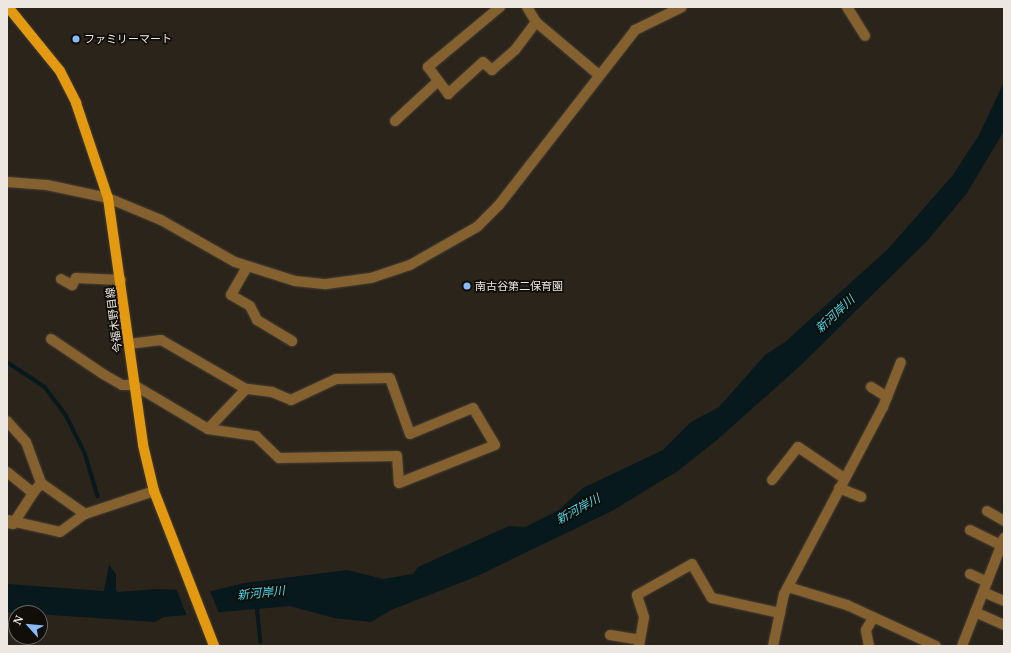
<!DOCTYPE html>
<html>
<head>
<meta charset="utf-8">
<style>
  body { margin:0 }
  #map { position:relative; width:1011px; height:653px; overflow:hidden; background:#2b241a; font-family:"Noto Serif","Noto Sans JP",serif }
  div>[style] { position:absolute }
  .water>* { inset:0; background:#07191c }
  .pier>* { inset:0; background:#2b241a }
  .stream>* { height:3.5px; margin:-1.75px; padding:0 1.75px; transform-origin:1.75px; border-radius:1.75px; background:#07191c }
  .roads { filter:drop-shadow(0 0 1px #463f36) drop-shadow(0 0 1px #463f36) }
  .minor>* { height:10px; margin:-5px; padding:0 5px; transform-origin:5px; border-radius:5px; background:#84612e }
  .major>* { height:10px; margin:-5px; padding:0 5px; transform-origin:5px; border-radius:5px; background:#e39a10 }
  .dots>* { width:11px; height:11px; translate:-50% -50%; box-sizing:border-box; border:2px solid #110e0a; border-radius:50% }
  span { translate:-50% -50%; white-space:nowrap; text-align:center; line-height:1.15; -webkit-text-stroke:3.5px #110e0a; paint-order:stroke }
  .poi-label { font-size:11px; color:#ece7e0 }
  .left { translate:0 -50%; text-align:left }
  .street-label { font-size:11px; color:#ece7e0 }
  .water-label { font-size:12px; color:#4ad8ea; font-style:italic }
  .frame { position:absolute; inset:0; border:8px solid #ece7e0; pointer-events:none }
  .north { position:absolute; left:8px; top:605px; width:40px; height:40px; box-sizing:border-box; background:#110e0a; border:1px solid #696560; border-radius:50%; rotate:297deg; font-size:11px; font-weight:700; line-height:16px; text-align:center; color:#ece7e0 }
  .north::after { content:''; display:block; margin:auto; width:14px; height:18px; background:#8bbafc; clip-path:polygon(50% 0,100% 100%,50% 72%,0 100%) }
</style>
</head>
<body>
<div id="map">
  <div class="water">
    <div style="clip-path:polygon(1004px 82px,1004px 131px,967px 193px,928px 240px,800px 366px,717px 440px,679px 470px,612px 511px,475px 577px,391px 610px,371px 622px,334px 618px,290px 606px,164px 617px,155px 622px,7px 612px,7px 584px,104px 591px,109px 565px,116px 574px,116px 591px,119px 592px,155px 589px,212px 591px,244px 583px,347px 570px,383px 579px,413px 574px,418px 567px,509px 526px,525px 527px,559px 510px,583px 488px,663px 450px,691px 422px,719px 407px,765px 355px,785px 342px,888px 249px,953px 175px,979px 135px)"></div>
  </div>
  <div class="pier">
    <div style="clip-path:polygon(176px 588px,209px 589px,219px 613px,187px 616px)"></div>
  </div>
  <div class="stream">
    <div style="left:7px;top:362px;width:45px;rotate:33.3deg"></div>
    <div style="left:45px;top:387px;width:35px;rotate:53deg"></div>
    <div style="left:66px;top:415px;width:42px;rotate:63.4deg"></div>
    <div style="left:85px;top:453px;width:45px;rotate:73.2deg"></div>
    <div style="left:257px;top:605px;width:37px;rotate:84deg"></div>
  </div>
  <div class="roads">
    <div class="minor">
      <div style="left:500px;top:7px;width:94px;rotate:140.2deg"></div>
      <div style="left:428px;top:67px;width:34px;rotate:53deg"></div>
      <div style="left:448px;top:94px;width:47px;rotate:-42.4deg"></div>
      <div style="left:483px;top:62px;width:12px;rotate:42deg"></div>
      <div style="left:492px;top:70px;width:30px;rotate:-41deg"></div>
      <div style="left:515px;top:50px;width:35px;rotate:-53deg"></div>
      <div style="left:527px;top:7px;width:17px;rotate:59deg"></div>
      <div style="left:536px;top:22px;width:82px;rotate:40.1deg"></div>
      <div style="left:847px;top:7px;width:34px;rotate:58deg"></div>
      <div style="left:395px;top:121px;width:59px;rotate:-42.9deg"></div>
      <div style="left:7px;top:182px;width:40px;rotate:4.3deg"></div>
      <div style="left:47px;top:185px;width:62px;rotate:12deg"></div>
      <div style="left:108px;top:198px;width:57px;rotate:22.5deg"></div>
      <div style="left:161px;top:220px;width:85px;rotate:29.6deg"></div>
      <div style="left:235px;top:262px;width:63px;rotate:17.6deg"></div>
      <div style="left:295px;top:281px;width:31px;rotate:6deg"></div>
      <div style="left:326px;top:284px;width:45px;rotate:-7.6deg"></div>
      <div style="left:371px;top:278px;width:41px;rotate:-18.4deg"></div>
      <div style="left:410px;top:265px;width:77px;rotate:-29.6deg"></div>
      <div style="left:477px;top:227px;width:31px;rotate:-45deg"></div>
      <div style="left:499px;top:205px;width:222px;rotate:-52.1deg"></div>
      <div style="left:635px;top:30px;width:52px;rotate:-26.1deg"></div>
      <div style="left:247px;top:267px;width:32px;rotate:120deg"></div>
      <div style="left:231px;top:295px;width:22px;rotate:30deg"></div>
      <div style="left:250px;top:306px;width:16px;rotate:63deg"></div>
      <div style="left:257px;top:320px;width:41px;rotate:31deg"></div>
      <div style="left:61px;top:279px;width:13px;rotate:29deg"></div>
      <div style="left:72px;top:285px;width:8px;rotate:-60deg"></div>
      <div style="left:76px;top:278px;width:45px;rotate:2.5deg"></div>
      <div style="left:51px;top:339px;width:63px;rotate:33.9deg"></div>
      <div style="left:103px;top:374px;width:22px;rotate:30deg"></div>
      <div style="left:122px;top:385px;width:12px"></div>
      <div style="left:134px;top:385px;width:86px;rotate:30.7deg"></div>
      <div style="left:208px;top:429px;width:49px;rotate:8.3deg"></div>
      <div style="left:256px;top:436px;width:32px;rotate:44deg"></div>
      <div style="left:279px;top:458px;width:118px;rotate:-1deg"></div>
      <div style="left:397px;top:456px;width:27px;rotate:86deg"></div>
      <div style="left:399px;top:483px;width:103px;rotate:-21.6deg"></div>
      <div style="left:495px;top:445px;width:43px;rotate:-120.7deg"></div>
      <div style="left:473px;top:408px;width:68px;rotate:157.6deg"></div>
      <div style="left:410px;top:434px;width:59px;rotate:-109.7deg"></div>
      <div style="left:390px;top:378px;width:54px;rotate:178.9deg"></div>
      <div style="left:336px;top:379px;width:50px;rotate:155deg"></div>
      <div style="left:291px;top:400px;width:21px;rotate:-157deg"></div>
      <div style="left:272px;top:392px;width:26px;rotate:-173deg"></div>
      <div style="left:246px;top:389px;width:98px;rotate:-150deg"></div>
      <div style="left:161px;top:340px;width:33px;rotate:173deg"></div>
      <div style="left:871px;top:387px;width:19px;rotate:32deg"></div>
      <div style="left:7px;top:421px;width:28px;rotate:48deg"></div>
      <div style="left:26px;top:442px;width:44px;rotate:69.9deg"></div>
      <div style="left:41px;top:483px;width:13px;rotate:129deg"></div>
      <div style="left:33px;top:493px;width:33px;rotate:-141deg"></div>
      <div style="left:208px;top:429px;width:55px;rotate:-46.5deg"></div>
      <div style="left:772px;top:480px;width:42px;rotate:-51.8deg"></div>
      <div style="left:798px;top:447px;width:55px;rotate:34deg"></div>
      <div style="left:41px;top:483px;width:54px;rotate:35.2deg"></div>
      <div style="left:839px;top:488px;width:24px;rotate:22deg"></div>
      <div style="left:987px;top:511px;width:20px;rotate:30deg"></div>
      <div style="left:7px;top:520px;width:54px;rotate:12.8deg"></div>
      <div style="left:60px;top:532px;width:31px;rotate:-36deg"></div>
      <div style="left:85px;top:514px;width:73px;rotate:-18.4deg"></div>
      <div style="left:8px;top:523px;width:5px;rotate:11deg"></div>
      <div style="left:13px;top:524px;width:37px;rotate:-57deg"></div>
      <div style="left:970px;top:530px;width:34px;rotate:26deg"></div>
      <div style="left:970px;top:574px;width:19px;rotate:25deg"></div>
      <div style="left:788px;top:587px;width:62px;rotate:17deg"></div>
      <div style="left:847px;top:605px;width:98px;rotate:24.7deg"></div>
      <div style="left:983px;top:592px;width:23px;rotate:23deg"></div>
      <div style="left:975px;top:612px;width:32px;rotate:24deg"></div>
      <div style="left:610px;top:635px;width:30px;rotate:9deg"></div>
      <div style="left:639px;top:646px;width:29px;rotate:-80deg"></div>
      <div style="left:644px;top:617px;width:23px;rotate:-108deg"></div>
      <div style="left:637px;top:595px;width:63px;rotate:-29.4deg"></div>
      <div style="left:692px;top:564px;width:39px;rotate:60deg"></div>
      <div style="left:712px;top:598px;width:70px;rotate:12.4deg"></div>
      <div style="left:773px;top:646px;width:53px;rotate:-78.1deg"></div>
      <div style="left:784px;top:594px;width:212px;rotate:-62.1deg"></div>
      <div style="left:883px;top:407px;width:48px;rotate:-68.2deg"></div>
      <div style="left:869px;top:646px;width:16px;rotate:-101deg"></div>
      <div style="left:866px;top:630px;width:14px;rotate:-60deg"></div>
      <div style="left:962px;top:646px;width:116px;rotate:-68.7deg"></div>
    </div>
    <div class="major">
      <div style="left:8px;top:7px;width:82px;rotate:50.9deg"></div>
      <div style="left:60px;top:71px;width:36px;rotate:63deg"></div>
      <div style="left:76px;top:103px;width:100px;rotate:71.4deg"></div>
      <div style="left:108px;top:198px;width:249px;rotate:81.9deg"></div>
      <div style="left:143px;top:445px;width:47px;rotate:76.6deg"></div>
      <div style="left:154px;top:491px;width:166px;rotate:68.8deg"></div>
    </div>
  </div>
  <div class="dots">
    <div style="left:76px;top:39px;background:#8bbafc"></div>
    <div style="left:467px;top:286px;background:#8bbafc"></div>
  </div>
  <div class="poi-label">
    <span class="left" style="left:84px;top:39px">ファミリーマート</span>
    <span class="left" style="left:475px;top:286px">南古谷第二保育園</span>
  </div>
  <div class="street-label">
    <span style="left:114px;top:320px;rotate:-97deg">今福木野目線</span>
  </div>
  <div class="water-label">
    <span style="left:835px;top:314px;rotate:-43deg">新河岸川</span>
    <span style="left:578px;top:509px;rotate:-29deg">新河岸川</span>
    <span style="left:261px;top:593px;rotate:-6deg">新河岸川</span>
  </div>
  <div class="frame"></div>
  <div class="north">N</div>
</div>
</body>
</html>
